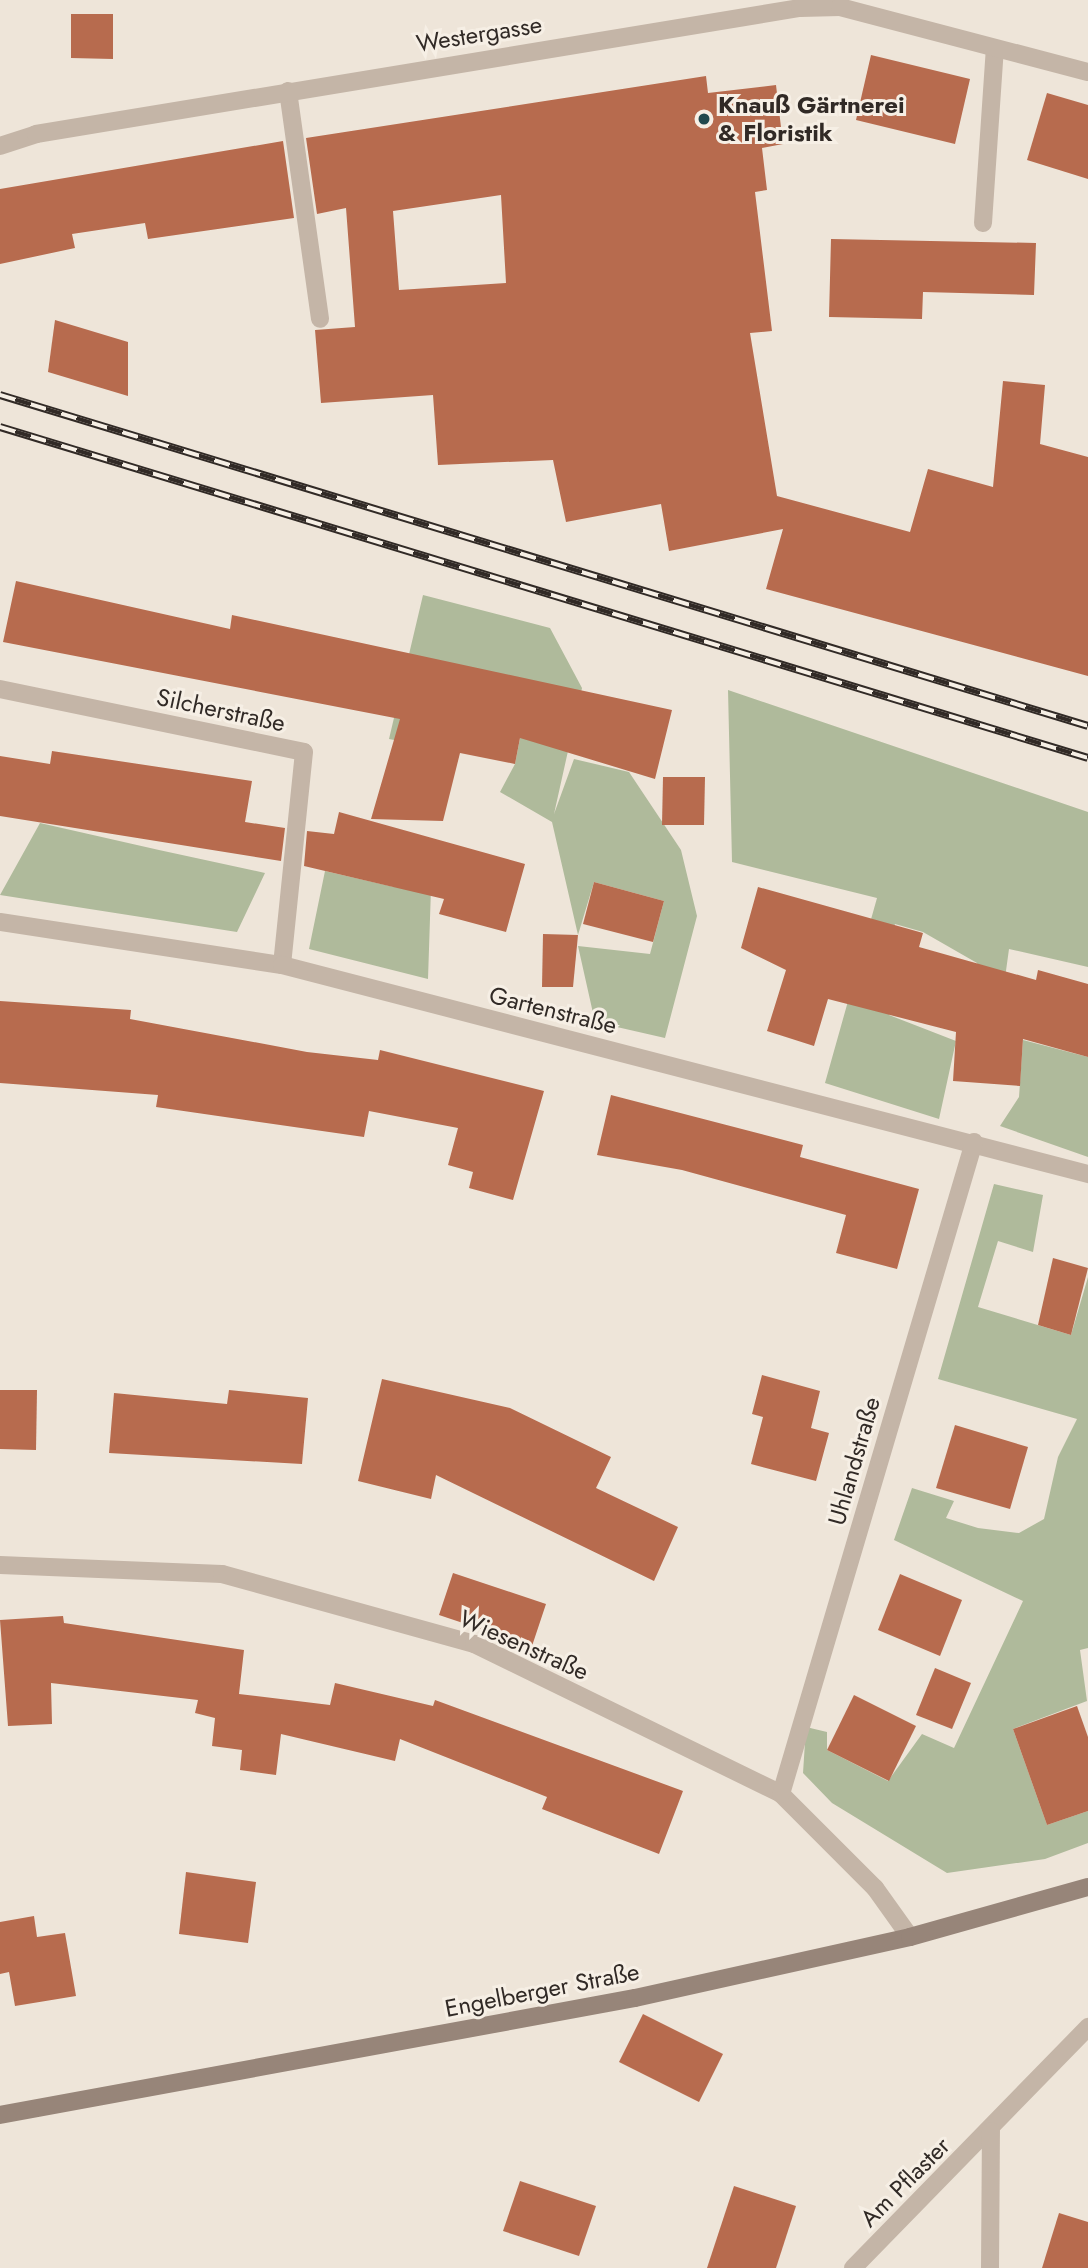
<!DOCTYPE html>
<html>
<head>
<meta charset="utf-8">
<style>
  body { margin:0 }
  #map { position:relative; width:1088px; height:2268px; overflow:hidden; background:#eee5d9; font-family:Jost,sans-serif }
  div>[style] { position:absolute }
  .green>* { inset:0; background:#afba9b }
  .building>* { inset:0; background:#b76b4e }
  .lane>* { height:18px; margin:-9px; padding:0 9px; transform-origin:9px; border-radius:9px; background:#c4b5a7 }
  .street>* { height:18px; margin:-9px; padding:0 9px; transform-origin:9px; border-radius:9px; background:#c4b5a7 }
  .secondary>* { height:18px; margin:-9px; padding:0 9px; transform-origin:9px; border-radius:9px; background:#978579 }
  .rail>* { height:8px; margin-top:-4px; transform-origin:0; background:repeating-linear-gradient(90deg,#f6efe5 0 16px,#312a26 0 32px); box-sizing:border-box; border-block:2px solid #312a26 }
  .dots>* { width:19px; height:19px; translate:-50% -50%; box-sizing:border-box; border:4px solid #f6efe5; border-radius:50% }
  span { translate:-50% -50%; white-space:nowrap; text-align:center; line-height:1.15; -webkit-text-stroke:6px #f6efe5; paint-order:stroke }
  .street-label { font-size:24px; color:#312a26 }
  .poi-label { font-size:24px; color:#312a26; font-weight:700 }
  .left { translate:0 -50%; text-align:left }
</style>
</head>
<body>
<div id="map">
  <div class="green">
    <div style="clip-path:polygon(423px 595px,550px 628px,582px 688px,554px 814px,574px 759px,629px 772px,681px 850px,697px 916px,665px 1038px,595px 1022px,578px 946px,650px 954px,664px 901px,594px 882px,578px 935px,552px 822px,500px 792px,515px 764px,531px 682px,435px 748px,389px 739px)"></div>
    <div style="clip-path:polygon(728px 690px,1088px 812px,1088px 967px,1009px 949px,998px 1029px,977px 963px,923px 932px,895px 924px,887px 953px,889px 1015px,956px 1041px,939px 1119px,825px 1083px,877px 898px,732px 862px)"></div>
    <div style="clip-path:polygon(40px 823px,159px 850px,265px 873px,237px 932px,0 895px)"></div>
    <div style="clip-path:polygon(432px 858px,428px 979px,309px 949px,325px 871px,394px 887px)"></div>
    <div style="clip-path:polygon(1023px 1040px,1088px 1057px,1088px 1157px,1000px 1126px,1019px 1097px)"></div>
    <div style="clip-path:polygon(994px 1184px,1043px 1195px,1033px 1252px,998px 1241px,978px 1307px,1071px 1335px,1088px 1277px,1088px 1648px,1080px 1650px,1087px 1701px,1013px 1729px,1047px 1825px,1088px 1811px,1088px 1843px,1045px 1859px,947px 1873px,832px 1803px,803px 1773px,806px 1727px,827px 1732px,827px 1750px,888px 1781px,922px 1734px,954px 1748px,1023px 1601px,894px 1540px,912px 1488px,954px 1501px,946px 1518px,978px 1528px,1019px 1533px,1044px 1519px,1058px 1457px,1077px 1419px,938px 1379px)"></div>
  </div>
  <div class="building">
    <div style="clip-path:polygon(71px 14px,113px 14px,113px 59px,71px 58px)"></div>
    <div style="clip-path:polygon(871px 55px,970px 79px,955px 144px,856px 120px)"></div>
    <div style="clip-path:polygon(evenodd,706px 76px,708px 93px,776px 85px,783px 144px,762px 148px,767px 190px,755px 192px,772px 331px,750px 333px,777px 496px,910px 532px,928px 469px,993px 487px,1003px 381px,1045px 385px,1040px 444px,1088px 457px,1088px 676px,766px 589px,783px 529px,669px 551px,661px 504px,566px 522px,553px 460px,438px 465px,433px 395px,321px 403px,315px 330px,355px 327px,346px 208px,317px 214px,306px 138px,706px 76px,501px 195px,506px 283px,399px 290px,393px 211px,501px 195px)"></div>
    <div style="clip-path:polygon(1047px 93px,1088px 105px,1088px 179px,1027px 160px)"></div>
    <div style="clip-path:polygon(283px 141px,294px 218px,148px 239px,145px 223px,72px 234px,75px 248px,0 264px,0 189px)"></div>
    <div style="clip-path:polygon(831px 239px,1036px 243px,1034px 295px,923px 292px,922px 319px,829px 317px)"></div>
    <div style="clip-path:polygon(55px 320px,128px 342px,128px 396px,48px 372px)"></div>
    <div style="clip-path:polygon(16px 581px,230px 629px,232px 615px,672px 710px,655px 779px,520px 738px,515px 764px,460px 753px,443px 821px,371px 819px,400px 719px,3px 642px)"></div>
    <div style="clip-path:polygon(52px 751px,252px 781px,245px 822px,285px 828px,281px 861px,0 816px,0 756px,50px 764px)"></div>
    <div style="clip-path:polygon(663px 777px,705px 777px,704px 825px,662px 825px)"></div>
    <div style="clip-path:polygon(339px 812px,525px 864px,506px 932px,439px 914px,444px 899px,304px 866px,307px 831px,334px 834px)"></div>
    <div style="clip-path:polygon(594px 882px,664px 901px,653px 942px,583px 924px)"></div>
    <div style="clip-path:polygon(758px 887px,923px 933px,919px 947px,1036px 980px,1038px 970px,1088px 984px,1088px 1057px,1023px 1039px,1020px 1086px,953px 1081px,956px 1032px,828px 999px,814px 1046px,767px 1031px,786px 970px,741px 948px)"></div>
    <div style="clip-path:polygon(543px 934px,578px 935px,573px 987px,542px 987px)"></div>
    <div style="clip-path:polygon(0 1001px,131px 1010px,130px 1019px,307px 1052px,378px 1060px,380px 1050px,544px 1091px,513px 1200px,469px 1188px,473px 1172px,448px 1165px,458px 1128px,369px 1111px,364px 1137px,156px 1107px,158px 1095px,0 1083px)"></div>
    <div style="clip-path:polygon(611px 1095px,803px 1145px,800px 1157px,919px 1189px,897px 1269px,836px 1253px,846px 1215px,682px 1170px,597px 1155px)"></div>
    <div style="clip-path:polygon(1053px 1258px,1088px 1268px,1071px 1335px,1038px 1325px)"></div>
    <div style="clip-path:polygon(762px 1375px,820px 1391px,811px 1428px,829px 1433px,816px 1481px,751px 1464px,763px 1417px,752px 1414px)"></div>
    <div style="clip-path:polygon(382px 1379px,510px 1408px,611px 1457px,596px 1488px,678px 1527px,654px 1581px,436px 1475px,431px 1499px,358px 1481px)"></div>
    <div style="clip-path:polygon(0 1390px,37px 1390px,36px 1450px,0 1449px)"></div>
    <div style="clip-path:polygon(229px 1390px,308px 1398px,302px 1464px,109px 1453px,114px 1393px,227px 1404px)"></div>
    <div style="clip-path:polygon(955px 1425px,1028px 1447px,1010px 1509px,936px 1488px)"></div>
    <div style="clip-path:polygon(453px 1573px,546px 1604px,532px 1646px,439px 1615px)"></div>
    <div style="clip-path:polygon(900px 1574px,962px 1600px,940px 1656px,878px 1630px)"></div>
    <div style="clip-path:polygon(63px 1616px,64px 1623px,244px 1650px,239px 1694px,330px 1705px,335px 1683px,433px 1706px,435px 1700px,683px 1791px,659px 1854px,542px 1809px,547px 1797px,400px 1739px,395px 1761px,281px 1734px,276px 1775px,240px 1770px,242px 1750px,212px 1746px,215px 1718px,195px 1713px,198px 1700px,51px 1683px,52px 1724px,8px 1726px,0 1620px)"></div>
    <div style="clip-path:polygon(935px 1668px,971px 1683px,952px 1729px,916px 1715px)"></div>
    <div style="clip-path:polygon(854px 1695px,916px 1726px,889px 1781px,827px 1750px)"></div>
    <div style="clip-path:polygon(1077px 1706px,1088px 1737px,1088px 1811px,1047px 1825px,1013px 1729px)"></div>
    <div style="clip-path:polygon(186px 1872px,256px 1882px,248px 1943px,179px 1934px)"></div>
    <div style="clip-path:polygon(34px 1916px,37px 1937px,65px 1933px,76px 1996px,15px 2006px,9px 1972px,0 1974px,0 1922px)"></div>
    <div style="clip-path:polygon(643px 2014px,723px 2054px,699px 2102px,619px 2062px)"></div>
    <div style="clip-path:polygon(520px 2181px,596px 2206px,579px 2256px,503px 2231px)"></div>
    <div style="clip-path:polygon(734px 2186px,796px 2206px,776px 2268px,707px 2268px)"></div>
    <div style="clip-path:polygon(1059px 2213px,1088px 2222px,1088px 2268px,1042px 2268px)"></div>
  </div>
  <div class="lane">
    <div style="left:288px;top:91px;width:230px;rotate:82deg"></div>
    <div style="left:983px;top:223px;width:175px;rotate:-86.1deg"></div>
  </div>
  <div class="street">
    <div style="left:0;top:146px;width:38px;rotate:-18deg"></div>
    <div style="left:36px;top:134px;width:774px;rotate:-9.37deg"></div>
    <div style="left:800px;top:8px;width:40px;rotate:-1.4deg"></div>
    <div style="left:840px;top:7px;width:256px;rotate:14.7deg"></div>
    <div style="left:0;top:689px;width:310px;rotate:11.7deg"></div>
    <div style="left:304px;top:752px;width:214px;rotate:95.9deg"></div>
    <div style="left:0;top:922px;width:285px;rotate:8.7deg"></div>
    <div style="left:282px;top:965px;width:833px;rotate:14.54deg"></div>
    <div style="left:0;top:1565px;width:222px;rotate:2.3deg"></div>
    <div style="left:222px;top:1574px;width:262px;rotate:15.5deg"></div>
    <div style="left:474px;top:1644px;width:342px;rotate:26deg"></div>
    <div style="left:781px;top:1794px;width:133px;rotate:45deg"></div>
    <div style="left:875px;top:1888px;width:60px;rotate:54.5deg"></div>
    <div style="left:781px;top:1794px;width:680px;rotate:-73.51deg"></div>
    <div style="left:853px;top:2268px;width:337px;rotate:-45.7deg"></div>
    <div style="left:990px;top:2268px;width:137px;rotate:-89.6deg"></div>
  </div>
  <div class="secondary">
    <div style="left:0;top:2115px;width:646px;rotate:-10.44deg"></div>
    <div style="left:635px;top:1998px;width:282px;rotate:-12.5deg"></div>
    <div style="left:910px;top:1937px;width:185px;rotate:-15.7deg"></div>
  </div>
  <div class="rail">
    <div style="left:0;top:395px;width:1137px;rotate:16.92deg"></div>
    <div style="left:0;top:427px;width:1137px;rotate:16.92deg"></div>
  </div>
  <div class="dots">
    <div style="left:704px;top:119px;background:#21494e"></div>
  </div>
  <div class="street-label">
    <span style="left:479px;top:34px;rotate:-9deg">Westergasse</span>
    <span style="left:221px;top:710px;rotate:12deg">Silcherstraße</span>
    <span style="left:553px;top:1010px;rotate:14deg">Gartenstraße</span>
    <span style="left:854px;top:1461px;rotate:-74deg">Uhlandstraße</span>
    <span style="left:524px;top:1645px;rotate:24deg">Wiesenstraße</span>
    <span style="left:542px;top:1990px;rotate:-11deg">Engelberger Straße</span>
    <span style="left:905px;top:2182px;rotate:-45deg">Am Pflaster</span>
  </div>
  <div class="poi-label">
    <span class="left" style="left:718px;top:119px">Knauß Gärtnerei<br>&amp; Floristik</span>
  </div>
</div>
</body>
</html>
